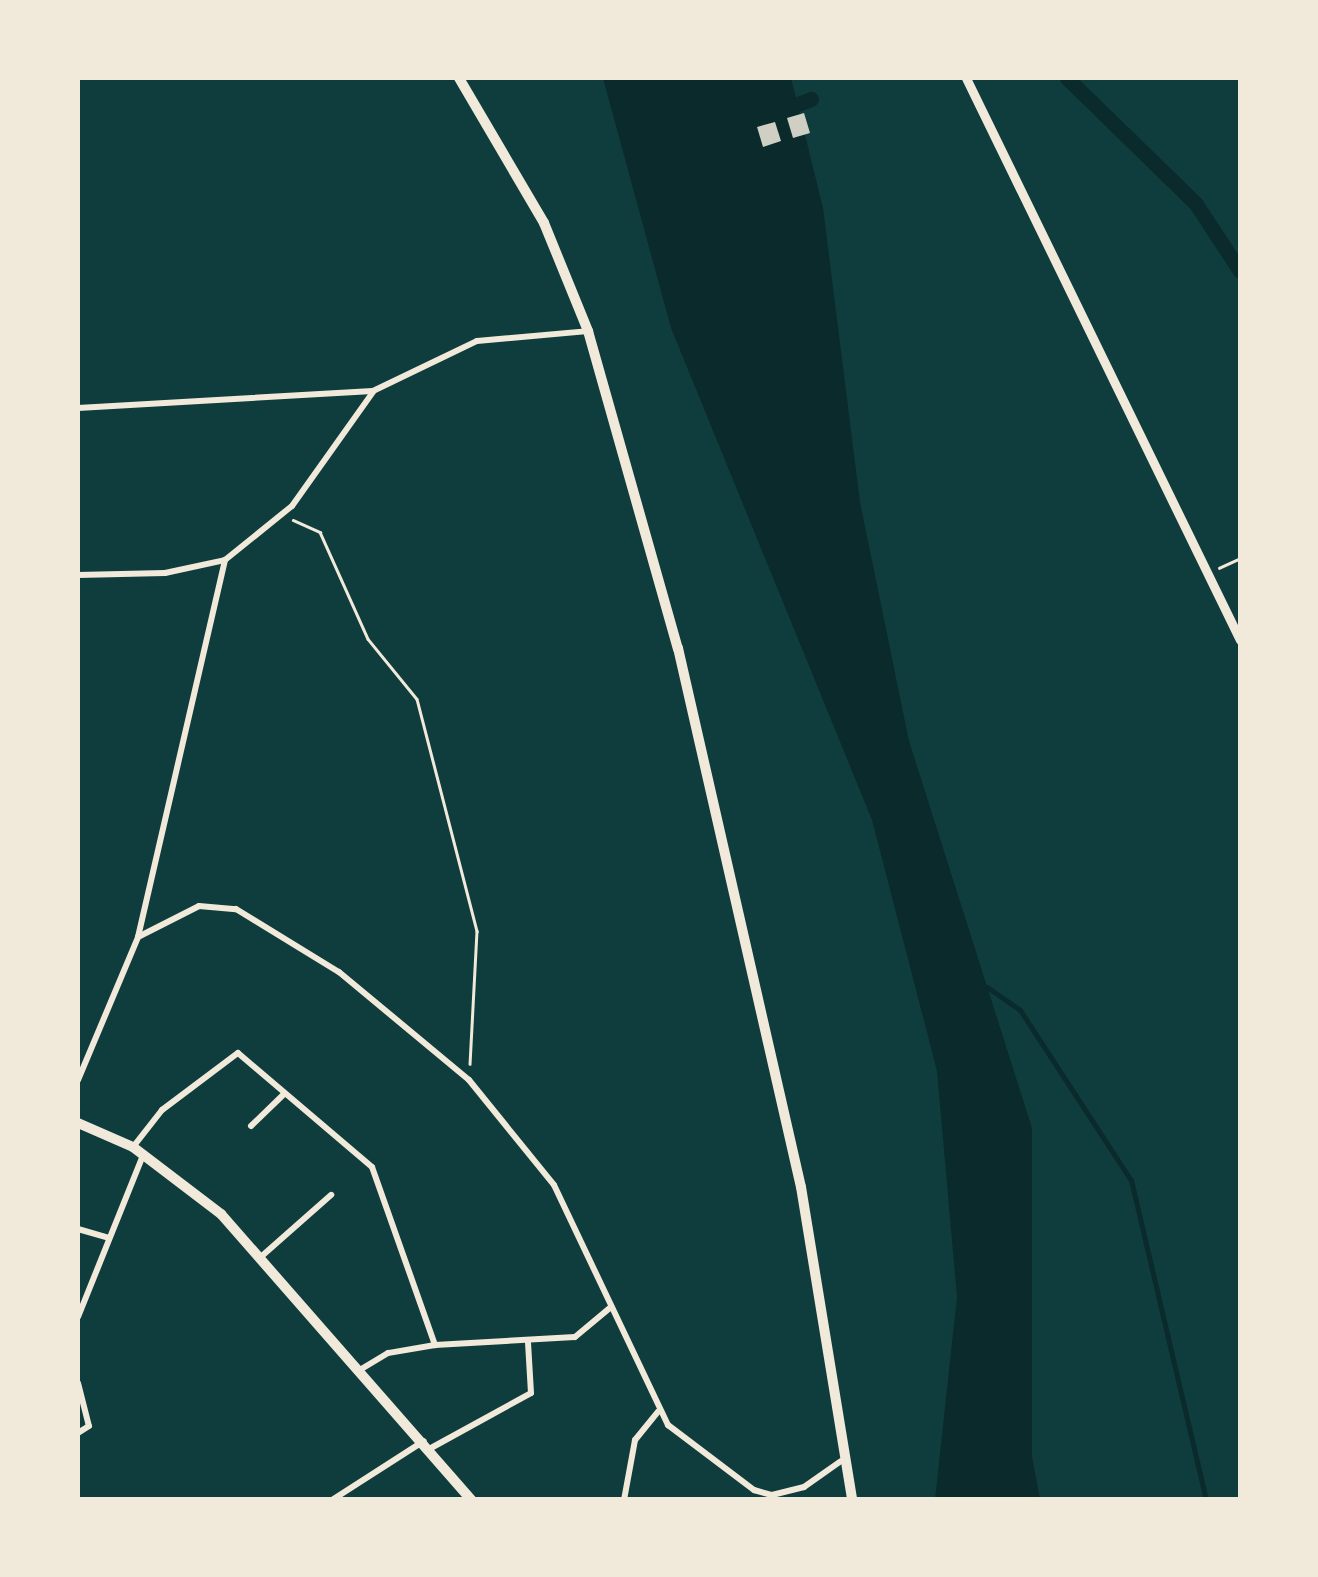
<!DOCTYPE html>
<html>
<head>
<meta charset="utf-8">
<style>
  body { margin:0 }
  #map { position:relative; width:1318px; height:1577px; overflow:hidden; background:#0f3d3e; font-family:"Varela Round",sans-serif }
  div>[style] { position:absolute }
  .water>* { inset:0; background:#0a2a2b }
  .stream>* { height:5px; margin:-2.5px; padding:0 2.5px; transform-origin:2.5px; border-radius:2.5px; background:#0a2a2b }
  .canal>* { height:15px; margin:-7.5px; padding:0 7.5px; transform-origin:7.5px; border-radius:7.5px; background:#0a2a2b }
  .building>* { inset:0; background:#cfcfc3 }
  .path>* { height:2.5px; margin:-1.25px; padding:0 1.25px; transform-origin:1.25px; border-radius:1.25px; background:#f1e9da }
  .minor>* { height:6px; margin:-3px; padding:0 3px; transform-origin:3px; border-radius:3px; background:#f1e9da }
  .tertiary>* { height:9px; margin:-4.5px; padding:0 4.5px; transform-origin:4.5px; border-radius:4.5px; background:#f1e9da }
  .secondary>* { height:10px; margin:-5px; padding:0 5px; transform-origin:5px; border-radius:5px; background:#f1e9da }
  .primary>* { height:10px; margin:-5px; padding:0 5px; transform-origin:5px; border-radius:5px; background:#f1e9da }
  span { translate:-50% -50%; white-space:nowrap; text-align:center; line-height:1.15; -webkit-text-stroke:9px #f1e9da; paint-order:stroke }
  .frame { position:absolute; inset:0; border:80px solid #f1e9da; pointer-events:none }
</style>
</head>
<body>
<div id="map">
  <div class="water">
    <div style="clip-path:polygon(603px 78px,791px 78px,823px 208px,860px 502px,909px 741px,1032px 1128px,1032px 1457px,1040px 1499px,935px 1499px,957px 1297px,937px 1071px,872px 820px,671px 328px)"></div>
  </div>
  <div class="stream">
    <div style="left:987px;top:987px;width:40px;rotate:34.9deg"></div>
    <div style="left:1020px;top:1010px;width:203px;rotate:56.9deg"></div>
    <div style="left:1131px;top:1180px;width:329px;rotate:76.8deg"></div>
  </div>
  <div class="canal">
    <div style="left:1067px;top:78px;width:180px;rotate:44.3deg"></div>
    <div style="left:1196px;top:204px;width:80px;rotate:56.7deg"></div>
    <div style="left:782px;top:110px;width:31px;rotate:-21deg"></div>
  </div>
  <div class="building">
    <div style="clip-path:polygon(804px 113px,810px 133px,793px 138px,787px 118px)"></div>
    <div style="clip-path:polygon(775px 122px,781px 141px,763px 147px,757px 127px)"></div>
  </div>
  <div class="path">
    <div style="left:293px;top:520px;width:30px;rotate:24deg"></div>
    <div style="left:320px;top:532px;width:117px;rotate:65.8deg"></div>
    <div style="left:368px;top:639px;width:77px;rotate:50.8deg"></div>
    <div style="left:417px;top:699px;width:240px;rotate:75.5deg"></div>
    <div style="left:477px;top:931px;width:133px;rotate:93deg"></div>
    <div style="left:1219px;top:568px;width:23px;rotate:-25deg"></div>
  </div>
  <div class="minor">
    <div style="left:78px;top:408px;width:295px;rotate:-3.3deg"></div>
    <div style="left:373px;top:391px;width:115px;rotate:-25.7deg"></div>
    <div style="left:477px;top:341px;width:111px;rotate:-5.1deg"></div>
    <div style="left:78px;top:575px;width:87px;rotate:-1.3deg"></div>
    <div style="left:165px;top:573px;width:61px;rotate:-12.2deg"></div>
    <div style="left:225px;top:560px;width:86px;rotate:-38.9deg"></div>
    <div style="left:292px;top:506px;width:140px;rotate:-54.6deg"></div>
    <div style="left:138px;top:937px;width:68px;rotate:-26.9deg"></div>
    <div style="left:199px;top:906px;width:37px;rotate:5deg"></div>
    <div style="left:236px;top:909px;width:121px;rotate:31.5deg"></div>
    <div style="left:339px;top:972px;width:169px;rotate:39.7deg"></div>
    <div style="left:469px;top:1080px;width:135px;rotate:51deg"></div>
    <div style="left:554px;top:1185px;width:266px;rotate:64.6deg"></div>
    <div style="left:668px;top:1425px;width:108px;rotate:37.1deg"></div>
    <div style="left:754px;top:1490px;width:19px;rotate:16deg"></div>
    <div style="left:772px;top:1495px;width:33px;rotate:-14deg"></div>
    <div style="left:804px;top:1487px;width:45px;rotate:-35.1deg"></div>
    <div style="left:78px;top:1080px;width:155px;rotate:-67.2deg"></div>
    <div style="left:138px;top:937px;width:387px;rotate:-77deg"></div>
    <div style="left:251px;top:1126px;width:46px;rotate:-44.1deg"></div>
    <div style="left:133px;top:1147px;width:47px;rotate:-51.9deg"></div>
    <div style="left:162px;top:1110px;width:95px;rotate:-36.9deg"></div>
    <div style="left:238px;top:1053px;width:176px;rotate:40.4deg"></div>
    <div style="left:372px;top:1167px;width:189px;rotate:70.5deg"></div>
    <div style="left:435px;top:1345px;width:48px;rotate:170.3deg"></div>
    <div style="left:388px;top:1353px;width:33px;rotate:149deg"></div>
    <div style="left:78px;top:1229px;width:32px;rotate:16deg"></div>
    <div style="left:263px;top:1255px;width:91px;rotate:-41.4deg"></div>
    <div style="left:78px;top:1317px;width:175px;rotate:-68.1deg"></div>
    <div style="left:435px;top:1345px;width:140px;rotate:-3.3deg"></div>
    <div style="left:575px;top:1337px;width:47px;rotate:-39.8deg"></div>
    <div style="left:78px;top:1383px;width:44px;rotate:75.7deg"></div>
    <div style="left:89px;top:1426px;width:13px;rotate:148deg"></div>
    <div style="left:431px;top:1448px;width:114px;rotate:-28.8deg"></div>
    <div style="left:531px;top:1393px;width:51px;rotate:-93.4deg"></div>
    <div style="left:332px;top:1500px;width:109px;rotate:-32.7deg"></div>
    <div style="left:624px;top:1500px;width:61px;rotate:-79.6deg"></div>
    <div style="left:635px;top:1440px;width:36px;rotate:-51deg"></div>
  </div>
  <div class="tertiary">
    <div style="left:966px;top:78px;width:625px;rotate:64.01deg"></div>
  </div>
  <div class="secondary">
    <div style="left:78px;top:1123px;width:60px;rotate:23.6deg"></div>
    <div style="left:133px;top:1147px;width:111px;rotate:37.3deg"></div>
    <div style="left:221px;top:1214px;width:380px;rotate:48.8deg"></div>
  </div>
  <div class="primary">
    <div style="left:459px;top:78px;width:168px;rotate:59.6deg"></div>
    <div style="left:544px;top:223px;width:117px;rotate:67.8deg"></div>
    <div style="left:588px;top:331px;width:330px;rotate:74.2deg"></div>
    <div style="left:678px;top:648px;width:553px;rotate:77.15deg"></div>
    <div style="left:801px;top:1187px;width:317px;rotate:80.7deg"></div>
  </div>
  <div class="frame"></div>
</div>
</body>
</html>
